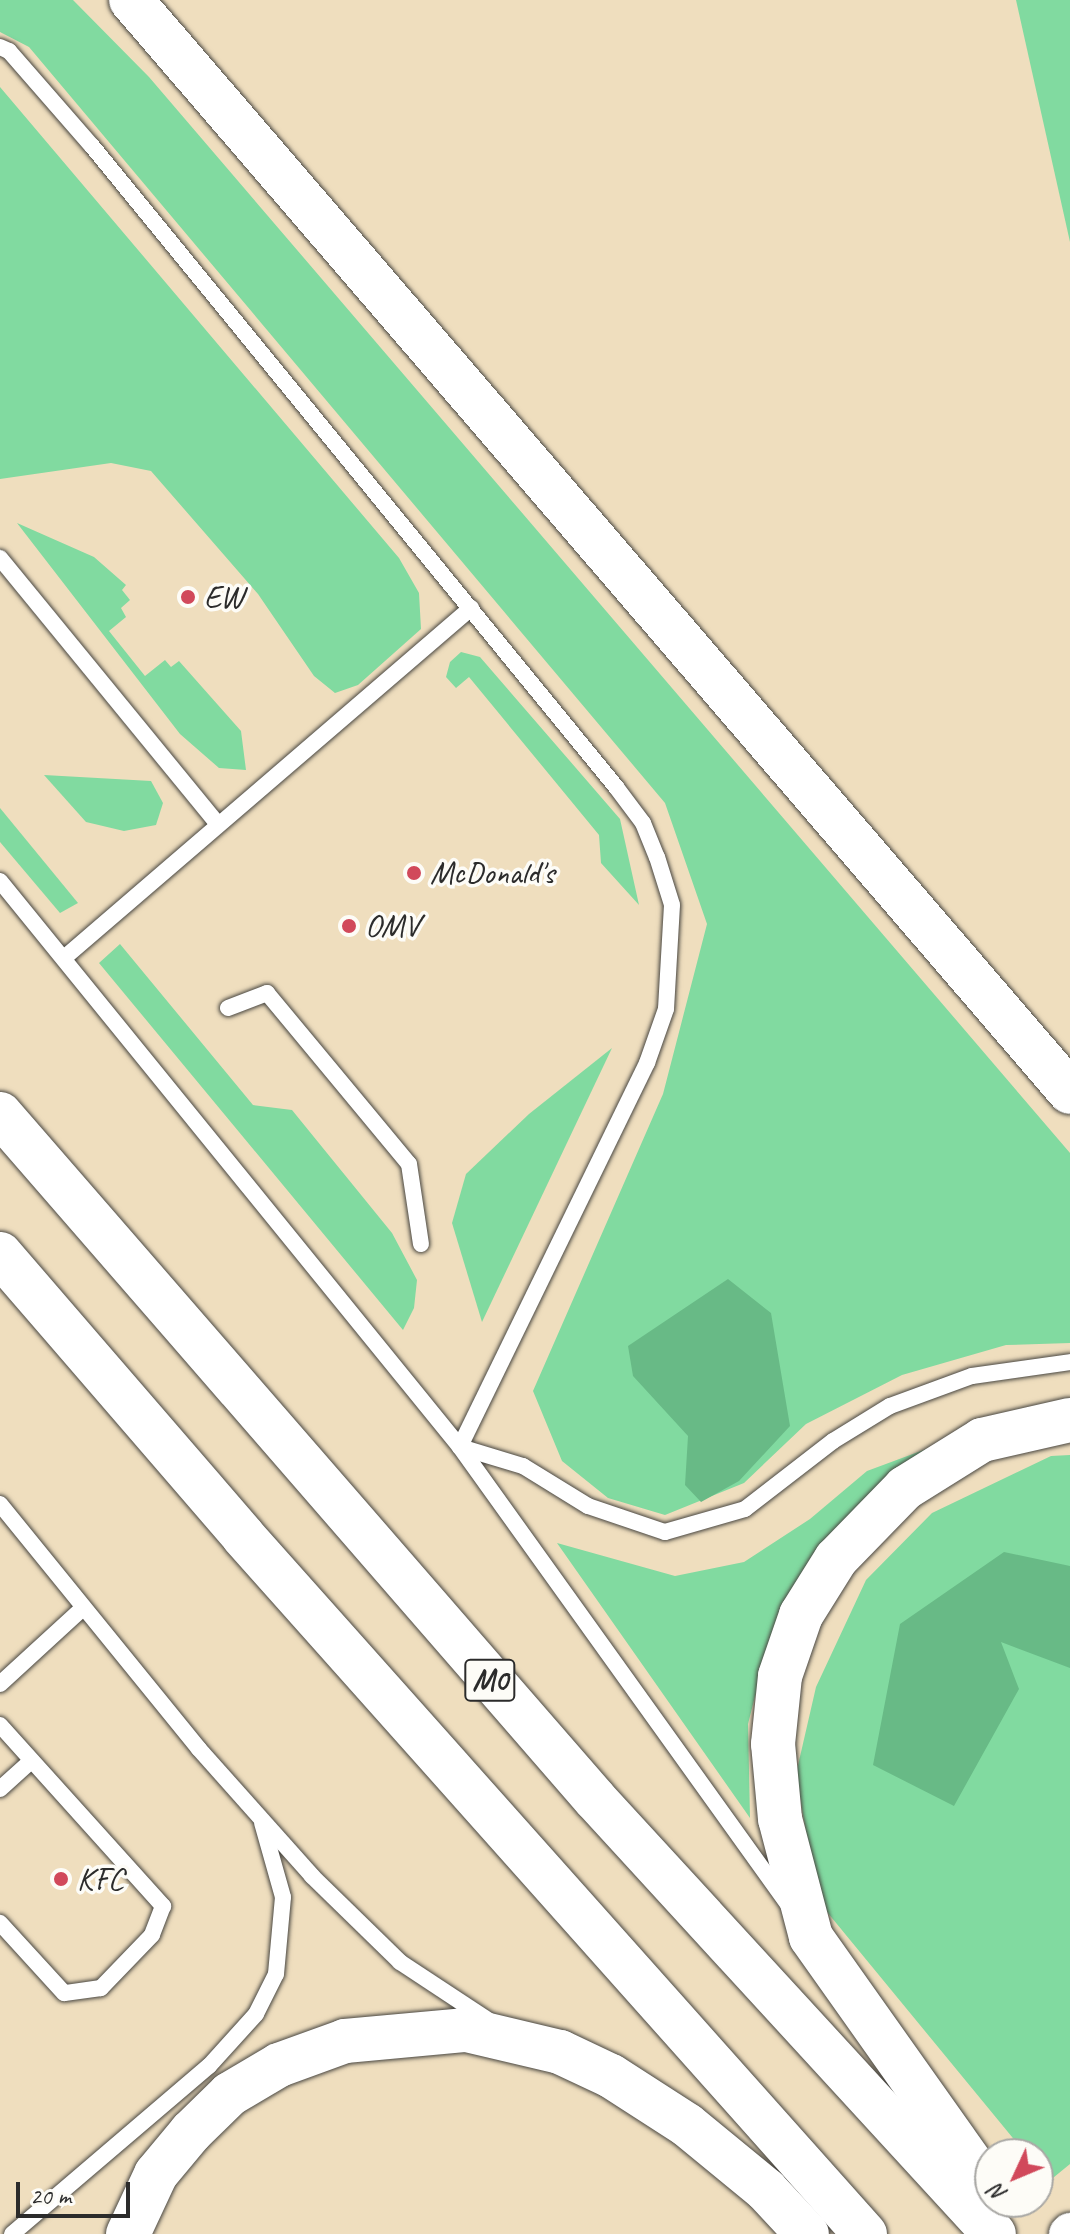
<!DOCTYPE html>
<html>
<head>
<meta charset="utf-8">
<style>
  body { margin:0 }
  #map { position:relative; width:1070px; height:2234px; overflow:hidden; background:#efdebe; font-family:Caveat,sans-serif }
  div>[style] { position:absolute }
  .green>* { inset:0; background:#81daa0 }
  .forest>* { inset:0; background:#68ba86 }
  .roads { filter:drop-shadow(0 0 2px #484641) drop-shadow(0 0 2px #484641) }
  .service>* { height:16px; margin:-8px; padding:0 8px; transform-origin:8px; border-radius:8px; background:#fff }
  .tertiary>* { height:38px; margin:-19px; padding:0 19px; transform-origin:19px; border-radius:19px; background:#fff }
  .trunk>* { height:44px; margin:-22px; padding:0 22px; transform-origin:22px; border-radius:22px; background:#fff }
  .dots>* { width:22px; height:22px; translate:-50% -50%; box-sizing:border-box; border:4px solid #fdfcf7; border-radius:50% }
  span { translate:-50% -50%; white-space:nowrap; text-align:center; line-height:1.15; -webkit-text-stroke:7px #fdfcf7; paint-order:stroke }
  .shield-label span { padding:2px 6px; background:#fdfcf7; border:2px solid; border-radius:6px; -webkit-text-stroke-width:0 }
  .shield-label { font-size:30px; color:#2b2b2b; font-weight:700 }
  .poi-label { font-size:32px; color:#2b2b2b }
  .left { translate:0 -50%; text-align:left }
  .north { position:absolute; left:974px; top:2138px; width:80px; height:80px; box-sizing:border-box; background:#fdfcf7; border:2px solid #a9a8a5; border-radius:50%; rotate:226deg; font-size:22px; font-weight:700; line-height:32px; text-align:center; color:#2b2b2b }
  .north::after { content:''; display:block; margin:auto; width:28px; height:36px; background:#d1495b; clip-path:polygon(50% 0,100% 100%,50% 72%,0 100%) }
  .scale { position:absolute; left:16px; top:2182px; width:114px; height:36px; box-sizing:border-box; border:4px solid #2b2b2b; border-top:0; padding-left:10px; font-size:24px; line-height:28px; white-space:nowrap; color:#2b2b2b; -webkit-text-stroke:6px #fdfcf7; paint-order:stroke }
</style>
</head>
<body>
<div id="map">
  <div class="green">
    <div style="clip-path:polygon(0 0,73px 0,149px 77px,1070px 1153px,1070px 1343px,1006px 1345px,902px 1375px,806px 1424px,744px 1483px,665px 1515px,608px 1498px,562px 1461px,533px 1391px,663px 1094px,707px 924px,665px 803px,29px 47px,0 32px)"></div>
    <div style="clip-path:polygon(1016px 0,1070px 0,1070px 242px)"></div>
    <div style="clip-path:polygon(0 87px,399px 558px,419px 593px,421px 629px,358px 685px,335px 693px,314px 676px,258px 594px,151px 471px,111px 463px,0 479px)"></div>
    <div style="clip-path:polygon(17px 523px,94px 557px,126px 585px,122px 590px,130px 600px,121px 608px,126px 617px,109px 631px,145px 676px,165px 660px,171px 667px,179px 661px,241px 731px,246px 770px,219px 768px,180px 734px)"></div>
    <div style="clip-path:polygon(461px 652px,480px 657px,620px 819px,639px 905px,601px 863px,599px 835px,469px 677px,456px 688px,446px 677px,450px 662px)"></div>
    <div style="clip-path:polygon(44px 775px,151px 781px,163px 803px,156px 825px,124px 831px,86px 822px)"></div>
    <div style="clip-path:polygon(0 808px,78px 903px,60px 913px,0 842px)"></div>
    <div style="clip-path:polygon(120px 944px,253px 1105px,292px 1110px,392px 1233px,417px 1280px,414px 1308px,403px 1330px,99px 963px)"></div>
    <div style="clip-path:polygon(612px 1048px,482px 1322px,452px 1223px,466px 1174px,529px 1114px)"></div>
    <div style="clip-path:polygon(937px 1445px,767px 1649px,748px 1724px,750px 1818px,557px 1543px,675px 1576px,744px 1562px,810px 1519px,867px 1471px)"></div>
    <div style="clip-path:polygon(1070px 1455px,1070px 2164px,1048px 2182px,1038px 2169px,1038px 2154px,1026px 2154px,818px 1901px,796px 1774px,816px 1687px,866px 1580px,932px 1513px,1051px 1456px)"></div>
  </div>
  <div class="forest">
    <div style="clip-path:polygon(728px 1279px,771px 1313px,790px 1426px,739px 1481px,701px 1502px,685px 1485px,688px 1436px,633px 1376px,628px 1346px)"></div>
    <div style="clip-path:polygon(1004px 1552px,1070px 1566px,1070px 1668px,1001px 1642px,1019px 1689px,954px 1806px,873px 1765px,900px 1624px)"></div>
  </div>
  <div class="roads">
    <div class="service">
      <div style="left:0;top:47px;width:10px;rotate:24deg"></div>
      <div style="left:9px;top:51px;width:126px;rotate:48.9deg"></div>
      <div style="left:92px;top:146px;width:828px;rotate:50.73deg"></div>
      <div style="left:616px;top:787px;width:45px;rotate:53.1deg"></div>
      <div style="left:643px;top:823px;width:37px;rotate:68deg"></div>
      <div style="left:657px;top:857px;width:50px;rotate:72.6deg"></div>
      <div style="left:672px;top:905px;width:104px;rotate:93.3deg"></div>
      <div style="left:666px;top:1009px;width:57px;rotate:109.4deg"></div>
      <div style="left:647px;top:1063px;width:427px;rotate:116deg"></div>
      <div style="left:0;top:558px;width:344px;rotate:50.7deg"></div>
      <div style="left:0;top:881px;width:729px;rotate:50.9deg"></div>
      <div style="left:460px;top:1447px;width:561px;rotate:54.36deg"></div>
      <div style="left:64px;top:958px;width:537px;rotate:-40.69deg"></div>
      <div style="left:228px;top:1008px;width:42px;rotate:-21deg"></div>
      <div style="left:267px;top:993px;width:222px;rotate:50.3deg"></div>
      <div style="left:409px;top:1164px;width:81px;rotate:81.5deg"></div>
      <div style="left:460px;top:1447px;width:66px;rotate:16.8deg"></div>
      <div style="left:523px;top:1466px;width:76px;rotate:31.6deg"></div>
      <div style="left:588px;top:1506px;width:81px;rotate:18.7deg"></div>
      <div style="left:665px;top:1532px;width:83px;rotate:-16deg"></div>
      <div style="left:745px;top:1509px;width:111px;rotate:-37.7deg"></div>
      <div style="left:833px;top:1441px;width:67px;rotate:-31.6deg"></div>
      <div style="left:890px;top:1406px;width:87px;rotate:-20.1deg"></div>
      <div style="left:972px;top:1376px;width:99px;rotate:-8.1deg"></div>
      <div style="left:0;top:1504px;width:316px;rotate:50.9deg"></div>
      <div style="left:199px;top:1749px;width:170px;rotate:48.3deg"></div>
      <div style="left:312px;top:1876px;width:123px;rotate:44.3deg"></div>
      <div style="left:400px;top:1962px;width:105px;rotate:33.4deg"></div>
      <div style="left:0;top:1684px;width:113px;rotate:-42.5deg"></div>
      <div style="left:0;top:1725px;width:244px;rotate:48deg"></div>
      <div style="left:163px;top:1906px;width:31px;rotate:111deg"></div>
      <div style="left:152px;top:1935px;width:74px;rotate:133.9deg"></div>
      <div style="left:101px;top:1988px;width:37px;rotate:172deg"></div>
      <div style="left:64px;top:1993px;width:95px;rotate:-132.4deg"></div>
      <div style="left:0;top:1789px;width:42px;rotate:-42.1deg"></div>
      <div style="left:12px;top:2234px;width:259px;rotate:-40.5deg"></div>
      <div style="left:209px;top:2066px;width:70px;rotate:-47.9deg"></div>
      <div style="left:256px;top:2014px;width:45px;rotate:-63.4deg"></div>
      <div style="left:276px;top:1974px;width:77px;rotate:-84.8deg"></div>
      <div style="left:283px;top:1897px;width:77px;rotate:-105.8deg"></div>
    </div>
    <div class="tertiary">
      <div style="left:1068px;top:2234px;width:3px;rotate:-45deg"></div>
    </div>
    <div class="trunk">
      <div style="left:131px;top:0;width:1440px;rotate:49.31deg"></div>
      <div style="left:0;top:1114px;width:907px;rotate:49.02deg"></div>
      <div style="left:595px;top:1799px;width:590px;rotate:47.47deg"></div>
      <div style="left:0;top:1254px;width:372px;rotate:49.2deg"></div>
      <div style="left:243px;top:1536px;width:935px;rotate:48.3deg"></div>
      <div style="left:990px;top:2190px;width:310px;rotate:-125.3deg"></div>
      <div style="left:811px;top:1937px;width:122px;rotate:-104.7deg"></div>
      <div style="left:780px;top:1819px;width:75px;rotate:-95.3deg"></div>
      <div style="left:773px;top:1744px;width:68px;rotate:-84.1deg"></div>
      <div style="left:780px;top:1676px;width:65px;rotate:-71deg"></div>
      <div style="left:801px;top:1615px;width:66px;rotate:-58deg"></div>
      <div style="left:836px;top:1559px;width:99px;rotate:-45.8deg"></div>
      <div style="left:905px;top:1488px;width:91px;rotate:-31.9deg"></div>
      <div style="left:982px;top:1440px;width:90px;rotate:-12.8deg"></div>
      <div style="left:128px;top:2234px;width:66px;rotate:-65deg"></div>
      <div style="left:156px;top:2174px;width:55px;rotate:-50.2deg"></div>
      <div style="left:191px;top:2132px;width:54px;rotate:-44.3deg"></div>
      <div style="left:230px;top:2094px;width:57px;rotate:-30.6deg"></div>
      <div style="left:279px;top:2065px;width:70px;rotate:-20deg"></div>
      <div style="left:345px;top:2041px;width:122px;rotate:-5.2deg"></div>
      <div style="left:467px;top:2030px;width:96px;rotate:13.3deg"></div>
      <div style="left:560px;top:2052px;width:56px;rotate:25.2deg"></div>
      <div style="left:611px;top:2076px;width:90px;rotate:32.8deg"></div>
      <div style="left:687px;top:2125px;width:102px;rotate:39.4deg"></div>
      <div style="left:766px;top:2190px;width:60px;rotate:47deg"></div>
    </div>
  </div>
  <div class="dots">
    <div style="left:188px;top:597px;background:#d1495b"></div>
    <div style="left:414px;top:873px;background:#d1495b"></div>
    <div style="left:349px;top:926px;background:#d1495b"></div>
    <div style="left:61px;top:1879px;background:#d1495b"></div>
  </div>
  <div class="shield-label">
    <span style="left:490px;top:1680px">M0</span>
  </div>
  <div class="poi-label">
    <span class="left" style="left:204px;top:597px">EW</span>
    <span class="left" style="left:430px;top:873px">McDonald's</span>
    <span class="left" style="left:365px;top:926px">OMV</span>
    <span class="left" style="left:77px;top:1879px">KFC</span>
  </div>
  <div class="north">N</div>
  <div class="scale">20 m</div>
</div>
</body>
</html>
